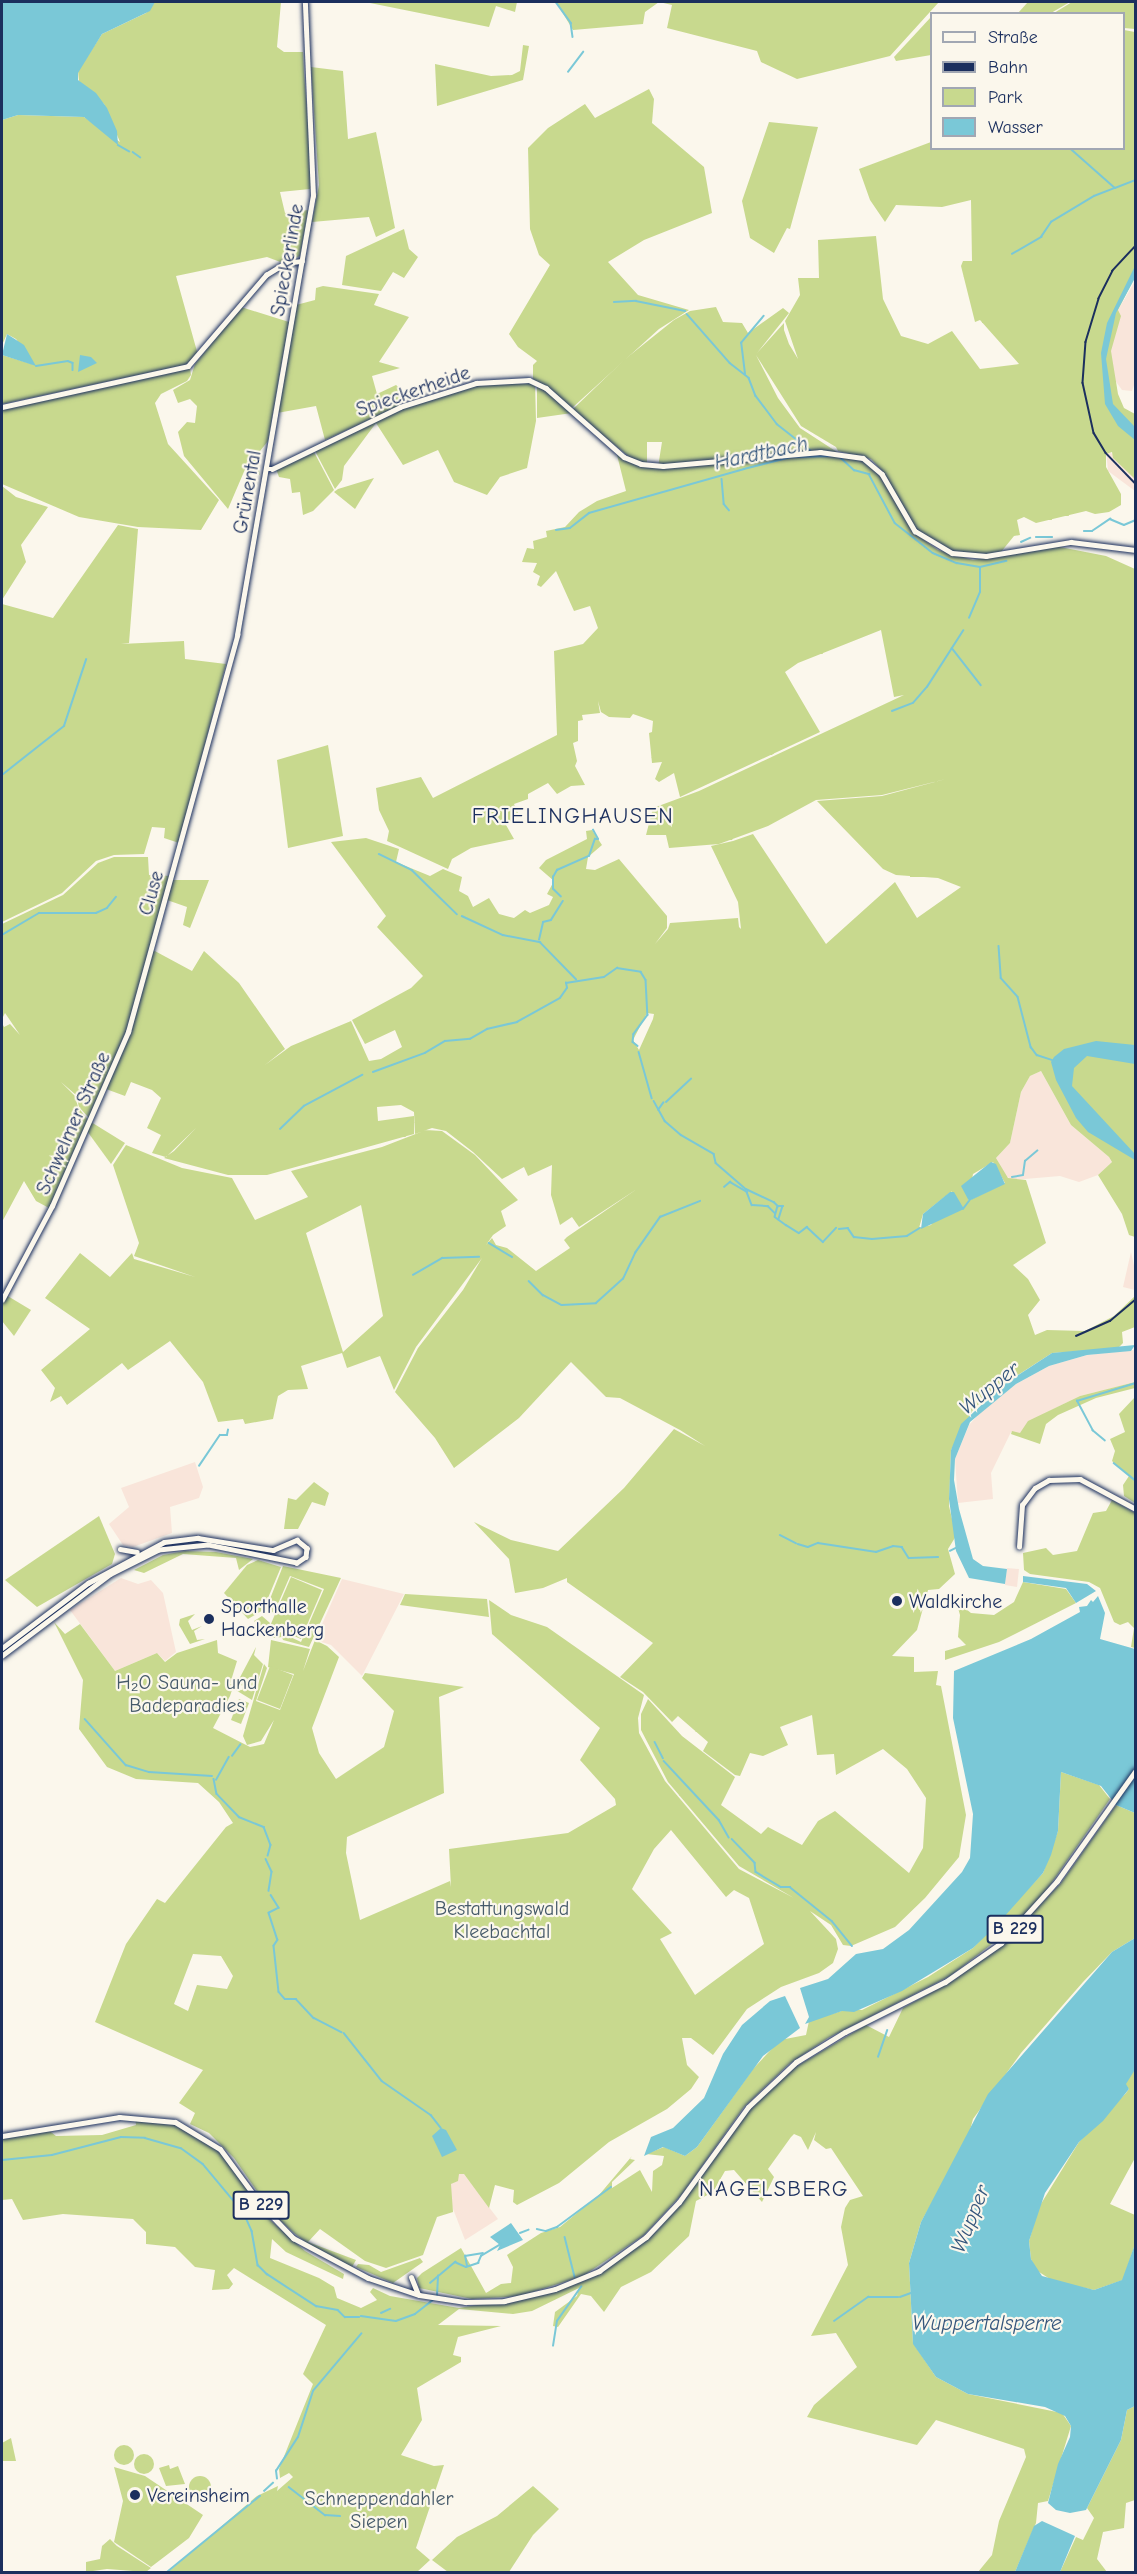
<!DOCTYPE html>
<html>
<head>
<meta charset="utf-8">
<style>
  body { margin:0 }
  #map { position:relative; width:1137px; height:2574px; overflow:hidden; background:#fbf7ec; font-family:"Comic Neue",sans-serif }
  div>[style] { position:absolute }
  .built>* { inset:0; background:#f9e5da }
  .green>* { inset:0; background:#c8d98e }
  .round { border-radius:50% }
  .water>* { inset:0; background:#7ac8d7 }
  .stream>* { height:1.5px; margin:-0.75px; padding:0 0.75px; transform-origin:0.75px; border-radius:0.75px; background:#7ac8d7 }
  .roads { filter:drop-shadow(0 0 2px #1b2f5e) drop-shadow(0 0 2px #1b2f5e) }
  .tertiary>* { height:4.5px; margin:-2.25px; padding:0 2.25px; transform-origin:2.25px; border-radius:2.25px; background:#fbf7ec }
  .secondary>* { height:4.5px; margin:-2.25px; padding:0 2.25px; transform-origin:2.25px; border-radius:2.25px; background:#fbf7ec }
  .primary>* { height:5px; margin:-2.5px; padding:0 2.5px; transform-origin:2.5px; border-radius:2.5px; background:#fbf7ec }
  .rail>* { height:1.5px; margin:-0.75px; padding:0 0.75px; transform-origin:0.75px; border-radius:0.75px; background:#1b2f5e }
  .dots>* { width:16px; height:16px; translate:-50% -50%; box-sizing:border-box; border:3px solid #fbf7ec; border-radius:50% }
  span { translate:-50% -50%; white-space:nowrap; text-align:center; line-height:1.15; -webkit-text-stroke:4.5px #fbf7ec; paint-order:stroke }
  .shield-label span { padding:2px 4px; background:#fbf7ec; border:2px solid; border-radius:4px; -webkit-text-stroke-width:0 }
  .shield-label { font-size:18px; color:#1b2f5e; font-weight:700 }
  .street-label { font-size:20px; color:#1b2f5e }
  .poi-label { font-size:20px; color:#1b2f5e }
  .left { translate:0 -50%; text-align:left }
  .park-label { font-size:20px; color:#465a6a }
  .water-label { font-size:21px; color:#33557c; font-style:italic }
  .quarter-label { font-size:22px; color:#1b2f5e; letter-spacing:1.5px }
  .frame { position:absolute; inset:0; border:3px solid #1b2f5e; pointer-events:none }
  .legend { position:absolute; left:930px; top:12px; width:195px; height:138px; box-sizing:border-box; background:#fbf7ec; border:2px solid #a1a7b3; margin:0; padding:8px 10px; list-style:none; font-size:18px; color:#1b2f5e }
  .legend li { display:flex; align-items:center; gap:12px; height:30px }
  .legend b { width:30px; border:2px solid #a1a7b3 }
</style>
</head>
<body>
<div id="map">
  <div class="built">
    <div style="clip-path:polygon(1135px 281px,1136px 379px,1132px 391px,1122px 390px,1114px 379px,1110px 353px,1118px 310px)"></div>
    <div style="clip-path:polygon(1106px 449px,1135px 473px,1135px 491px,1108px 471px)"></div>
    <div style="clip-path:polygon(1041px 1071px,1071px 1125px,1109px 1157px,1112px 1162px,1098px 1175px,1079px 1182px,1060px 1176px,1012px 1180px,1006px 1176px,996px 1158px,1010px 1143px,1021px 1092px,1030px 1076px)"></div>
    <div style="clip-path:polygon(1131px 1252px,1135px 1270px,1135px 1290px,1123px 1287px)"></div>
    <div style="clip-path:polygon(1135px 1350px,1135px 1382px,1080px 1396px,1045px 1413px,1020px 1434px,1011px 1432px,991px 1473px,993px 1499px,958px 1503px,955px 1459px,969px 1425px,980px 1413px,1016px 1384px,1049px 1366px,1087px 1355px)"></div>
    <div style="clip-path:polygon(195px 1462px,203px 1487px,199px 1498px,170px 1507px,172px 1533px,133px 1547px,123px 1545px,109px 1524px,129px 1507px,121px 1488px)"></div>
    <div style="clip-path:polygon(1007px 1568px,1019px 1569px,1017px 1587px,1005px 1585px)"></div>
    <div style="clip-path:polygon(121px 1578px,138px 1584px,151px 1580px,163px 1593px,176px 1652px,165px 1661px,157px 1653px,115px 1671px,70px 1610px)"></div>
    <div style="clip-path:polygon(342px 1579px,404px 1594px,362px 1676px,331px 1645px,315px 1640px)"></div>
    <div style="clip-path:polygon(458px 2174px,464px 2174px,498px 2219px,465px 2240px,450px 2201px,451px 2184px)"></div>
  </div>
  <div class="green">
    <div style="clip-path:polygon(155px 2px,281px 2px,277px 47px,284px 52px,303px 52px,304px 73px,313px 185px,310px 189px,280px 192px,285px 213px,308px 210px,300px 256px,283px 263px,267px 257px,176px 276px,198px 355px,189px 364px,2px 404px,2px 355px,35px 365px,16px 339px,7px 334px,2px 345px,2px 120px,18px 115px,84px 117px,120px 142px,104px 104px,79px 81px,78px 71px,102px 34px,146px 13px)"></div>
    <div style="clip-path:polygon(365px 2px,517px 2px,515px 12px,496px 6px,489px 27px)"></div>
    <div style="clip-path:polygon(556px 2px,659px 2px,645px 12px,643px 24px,573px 30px)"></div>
    <div style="clip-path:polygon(659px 2px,939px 2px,890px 56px,797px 79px,761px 62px,757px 51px,667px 28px,672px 5px)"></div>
    <div style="clip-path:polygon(1028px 2px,1070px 2px,1051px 13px,1018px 13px)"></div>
    <div style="clip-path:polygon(1072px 2px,1135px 2px,1135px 29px,1124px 28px,1124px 14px,1054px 13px)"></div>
    <div style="clip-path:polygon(931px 17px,931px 55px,896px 61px,894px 57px)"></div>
    <div style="clip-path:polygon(evenodd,1124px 30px,1135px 32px,1135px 277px,1118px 310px,1121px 316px,1111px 351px,1118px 394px,1124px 408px,1135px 414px,1135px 479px,1113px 458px,1112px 452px,1106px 454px,1106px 467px,1121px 494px,1121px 505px,1109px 512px,1095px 514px,1086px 511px,1036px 523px,1024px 517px,1017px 520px,1020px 535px,1014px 536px,1001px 552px,976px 555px,947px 550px,918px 531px,907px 518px,884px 473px,871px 459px,838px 451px,836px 447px,801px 426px,756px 355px,778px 398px,800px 428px,837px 452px,791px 457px,842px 455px,867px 462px,882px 478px,914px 533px,938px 550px,973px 560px,1055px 546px,1106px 556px,1135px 569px,1135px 1237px,1129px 1235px,1122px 1214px,1098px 1175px,1112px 1162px,1109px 1157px,1071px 1125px,1041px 1071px,1030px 1076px,1021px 1092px,1010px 1143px,996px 1158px,1008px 1178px,1026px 1180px,1046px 1243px,1013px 1265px,1028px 1279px,1040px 1300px,1028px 1315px,1035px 1335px,1047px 1330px,1085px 1331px,1114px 1316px,1135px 1296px,1135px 1327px,1122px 1332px,1123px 1343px,1117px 1349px,1052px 1353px,1007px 1382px,974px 1408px,951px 1450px,949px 1506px,956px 1536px,948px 1549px,955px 1574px,939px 1589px,928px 1590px,917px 1630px,892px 1656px,914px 1657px,914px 1672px,938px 1671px,936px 1685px,941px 1686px,966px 1815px,959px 1857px,925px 1898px,895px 1927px,851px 1946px,843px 1945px,831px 1925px,810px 1911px,836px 1939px,838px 1949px,833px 1963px,819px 1973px,781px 1987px,747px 2009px,713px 2055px,691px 2038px,682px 2038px,687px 2065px,699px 2077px,691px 2089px,667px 2109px,609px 2142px,559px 2183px,517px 2205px,513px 2202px,514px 2190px,495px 2185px,489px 2208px,464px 2174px,459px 2174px,458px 2181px,451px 2184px,453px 2212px,437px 2217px,423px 2255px,386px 2268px,365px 2261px,320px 2229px,308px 2242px,356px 2260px,352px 2267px,308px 2244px,294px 2233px,272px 2213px,234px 2158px,209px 2133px,190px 2124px,195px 2113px,179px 2103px,203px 2070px,95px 2022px,126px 1944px,157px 1899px,165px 1903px,226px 1827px,233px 1823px,219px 1802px,198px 1783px,136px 1779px,107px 1767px,79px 1729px,83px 1680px,54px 1622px,65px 1634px,80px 1624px,115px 1671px,157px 1653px,165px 1662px,177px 1653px,217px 1640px,218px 1653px,237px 1661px,230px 1684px,234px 1684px,230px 1696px,213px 1728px,250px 1747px,264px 1744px,274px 1720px,261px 1741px,247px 1745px,243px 1736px,264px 1664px,267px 1668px,256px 1701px,280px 1710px,294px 1674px,268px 1667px,271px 1640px,310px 1649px,303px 1671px,315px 1640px,327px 1646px,339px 1657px,312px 1728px,319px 1753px,336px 1779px,384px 1747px,394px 1711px,362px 1678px,365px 1673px,464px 1687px,439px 1697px,444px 1793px,347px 1837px,346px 1853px,360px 1920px,450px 1881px,451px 1887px,449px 1849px,568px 1833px,616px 1805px,615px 1799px,580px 1760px,600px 1728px,492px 1634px,489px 1600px,511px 1615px,547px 1627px,644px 1695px,638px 1718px,639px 1733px,665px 1781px,739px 1869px,794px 1898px,739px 1866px,668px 1782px,641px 1730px,641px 1714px,648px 1699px,682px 1736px,735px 1777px,721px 1805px,761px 1834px,768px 1827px,802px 1845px,818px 1821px,835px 1811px,909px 1873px,923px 1848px,926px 1798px,907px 1769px,883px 1749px,836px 1775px,834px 1754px,817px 1755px,812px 1715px,780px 1727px,788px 1745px,763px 1756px,750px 1753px,740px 1776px,735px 1775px,703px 1751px,708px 1742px,678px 1716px,672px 1722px,643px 1692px,620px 1677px,653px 1643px,567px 1582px,567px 1578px,543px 1588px,515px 1593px,509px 1559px,474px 1522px,511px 1540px,558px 1551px,624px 1488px,674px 1429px,705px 1446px,680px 1430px,620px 1398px,606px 1397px,571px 1362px,519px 1418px,454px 1468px,435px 1438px,395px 1392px,418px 1348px,463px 1290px,482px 1258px,416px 1347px,394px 1390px,380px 1356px,347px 1368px,342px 1353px,301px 1366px,308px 1389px,288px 1390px,278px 1396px,273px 1419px,245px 1424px,243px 1419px,218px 1422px,203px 1382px,170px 1341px,128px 1370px,122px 1363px,67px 1405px,61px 1396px,50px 1402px,55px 1388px,41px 1370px,90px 1329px,45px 1298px,80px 1253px,110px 1277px,132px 1253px,134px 1259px,195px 1277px,134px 1256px,139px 1243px,113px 1165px,126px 1145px,182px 1168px,232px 1178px,255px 1220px,308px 1197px,291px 1171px,382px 1147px,426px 1130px,442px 1131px,475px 1155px,518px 1200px,501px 1211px,506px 1226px,493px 1235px,486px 1245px,492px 1238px,496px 1245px,507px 1248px,536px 1271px,570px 1248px,564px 1240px,567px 1237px,637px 1189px,579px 1227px,572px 1217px,560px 1225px,551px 1195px,552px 1165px,528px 1176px,524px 1167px,502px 1179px,473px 1152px,446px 1131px,432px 1128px,415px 1134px,414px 1112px,401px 1105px,377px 1107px,378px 1121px,414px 1116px,414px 1134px,267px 1175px,228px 1175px,164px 1158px,174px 1151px,196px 1128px,166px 1157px,152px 1153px,161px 1135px,147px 1128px,161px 1098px,152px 1090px,131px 1082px,125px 1096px,106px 1089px,130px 1033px,153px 950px,192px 971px,204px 951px,239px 983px,285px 1049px,265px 1065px,291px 1046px,351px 1021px,369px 1061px,381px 1059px,402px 1047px,395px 1030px,365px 1044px,352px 1020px,411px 988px,423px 976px,377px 927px,386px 916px,331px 842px,366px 838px,399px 849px,396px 862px,430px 876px,443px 869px,462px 877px,459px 891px,468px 896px,473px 907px,489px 898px,499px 914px,514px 918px,525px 910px,530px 913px,549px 905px,553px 897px,547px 894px,554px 881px,539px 868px,546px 860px,587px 839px,586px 831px,592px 830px,602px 845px,588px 857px,586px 869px,595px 870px,619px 859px,667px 916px,667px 928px,655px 944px,668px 929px,670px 923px,738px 918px,739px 927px,741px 929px,738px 902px,711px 846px,733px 841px,753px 834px,826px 944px,895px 882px,917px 918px,961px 887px,938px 878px,896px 875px,883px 869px,817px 801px,882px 796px,946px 779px,882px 795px,816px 800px,768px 826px,719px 844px,669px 848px,666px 835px,646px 835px,653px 808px,699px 791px,904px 695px,894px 697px,881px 630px,798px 663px,785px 672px,820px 732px,680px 797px,674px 773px,659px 782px,655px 779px,662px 762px,652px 763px,649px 733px,652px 732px,653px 721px,633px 714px,630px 718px,609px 717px,601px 712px,598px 701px,600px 713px,582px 715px,583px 720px,578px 721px,578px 741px,573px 743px,577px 761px,575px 766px,585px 785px,571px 786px,557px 794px,548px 783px,528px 794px,528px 799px,514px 804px,519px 815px,506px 825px,514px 839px,471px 848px,452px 859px,448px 869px,387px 841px,389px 831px,379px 810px,376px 788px,421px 777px,433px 798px,557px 735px,554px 651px,583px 644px,598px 628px,590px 606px,574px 611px,556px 571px,541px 587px,537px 585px,540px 576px,533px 572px,537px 563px,522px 562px,527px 548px,534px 549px,533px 541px,547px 537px,546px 531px,565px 527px,579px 512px,597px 501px,626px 491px,616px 451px,624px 458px,658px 467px,662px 442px,647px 442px,647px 463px,633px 460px,572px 410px,624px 360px,674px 320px,690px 311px,716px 307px,723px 322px,742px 323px,748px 333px,783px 308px,789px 313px,757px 353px,784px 323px,784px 330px,789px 344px,798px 359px,785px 321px,800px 295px,798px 278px,819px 278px,818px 240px,876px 236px,883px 299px,901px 336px,928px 344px,952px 331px,980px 369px,1019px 364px,980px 320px,975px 322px,961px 266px,963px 261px,972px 261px,971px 200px,942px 207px,896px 205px,885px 222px,870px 200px,859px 169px,931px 142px,932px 148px,1124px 148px,1124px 30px,647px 1013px,654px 1014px,653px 1019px,639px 1050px,633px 1040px,647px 1013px,1124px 30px,993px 1162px,1005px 1183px,968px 1201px,973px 1174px,993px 1162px,1124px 30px,952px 1191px,931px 1225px,919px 1228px,923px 1214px,952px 1191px,1124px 30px,361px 1205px,383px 1316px,343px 1352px,306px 1233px,361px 1205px,1124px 30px,671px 1830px,726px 1897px,734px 1890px,749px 1898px,764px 1944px,695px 1995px,660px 1939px,672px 1933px,632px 1889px,654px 1849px,671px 1830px,1124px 30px,193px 1954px,221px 1956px,233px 1976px,227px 1989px,197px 1985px,188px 2011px,174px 2004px,193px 1954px)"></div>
    <div style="clip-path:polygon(523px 45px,529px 46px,523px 80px,437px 106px,435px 64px,491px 76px,512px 75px,520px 71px)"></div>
    <div style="clip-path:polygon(311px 67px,343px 71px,348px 139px,376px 132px,395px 228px,376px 237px,369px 217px,312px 222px,319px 185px)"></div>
    <div style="clip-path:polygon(649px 89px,654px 99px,652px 123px,704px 167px,712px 213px,644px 240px,608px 262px,638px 295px,689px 310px,659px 329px,572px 408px,533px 379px,533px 365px,537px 361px,518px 347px,509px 334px,550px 265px,539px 255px,530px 229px,528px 148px,548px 128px,585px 104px,595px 118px)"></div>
    <div style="clip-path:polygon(769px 122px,818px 127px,790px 229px,787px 228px,774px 253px,750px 238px,742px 201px)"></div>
    <div style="clip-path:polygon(404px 229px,409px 249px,418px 257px,404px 278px,393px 272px,381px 291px,342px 285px,346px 256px)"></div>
    <div style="clip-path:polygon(323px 286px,379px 294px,374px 305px,409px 317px,379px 362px,400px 368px,372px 376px,377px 394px,396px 385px,401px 389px,399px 406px,325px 440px,316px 406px,277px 413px,296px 305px,315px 300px,316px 288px)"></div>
    <div style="clip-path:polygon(241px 307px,289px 322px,268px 441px,256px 456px,260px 475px,246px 467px,228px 509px,184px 456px,178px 432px,187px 422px,195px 423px,197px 406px,190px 399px,178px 403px,173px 390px,190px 380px,195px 364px)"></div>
    <div style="clip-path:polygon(190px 368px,191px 375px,187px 381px,161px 394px,155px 403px,168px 444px,219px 500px,201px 530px,138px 527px,79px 517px,2px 484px,2px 409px)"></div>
    <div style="clip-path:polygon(535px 383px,536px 421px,527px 468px,500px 477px,487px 495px,454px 482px,438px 450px,403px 465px,376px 423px,344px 466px,342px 480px,335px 489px,314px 449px,391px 412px,476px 385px)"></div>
    <div style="clip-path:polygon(537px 384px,546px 390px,572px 413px,537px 418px)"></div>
    <div style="clip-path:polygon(313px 450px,334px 490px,313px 511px,303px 515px,300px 492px,292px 493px,290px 479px,279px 477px,276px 469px)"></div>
    <div style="clip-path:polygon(374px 478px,355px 509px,334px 492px,338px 489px)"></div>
    <div style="clip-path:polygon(2px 486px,16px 497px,48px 507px,21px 545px,26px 562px,2px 600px)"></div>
    <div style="clip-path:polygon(118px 525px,138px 529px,129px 643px,121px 644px,184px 641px,185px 659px,226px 664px,179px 843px,164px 838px,165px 828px,152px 827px,144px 854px,114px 855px,96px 861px,62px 893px,2px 922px,2px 604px,53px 618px)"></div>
    <div style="clip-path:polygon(328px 745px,343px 836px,288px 848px,277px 760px)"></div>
    <div style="clip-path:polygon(114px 857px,148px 857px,149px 875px,170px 876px,127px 1031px,89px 1118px,79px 1107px,76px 1095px,61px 1082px,75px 1096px,78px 1107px,88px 1120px,49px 1208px,36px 1201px,24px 1181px,2px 1222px,2px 1023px,4px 1027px,10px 1024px,20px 1035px,5px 1013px,2px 1019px,2px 924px,63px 895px,98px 863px)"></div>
    <div style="clip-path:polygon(172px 880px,209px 880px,190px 928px,183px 925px,187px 907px,167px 900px)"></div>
    <div style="clip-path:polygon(91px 1122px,125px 1143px,111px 1164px,87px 1131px)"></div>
    <div style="clip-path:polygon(6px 1295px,31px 1310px,14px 1336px,2px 1321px,2px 1303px)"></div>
    <div style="clip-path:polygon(1135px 1382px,1135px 1388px,1096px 1398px,1058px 1415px,1046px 1424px,1040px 1444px,1011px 1434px,1012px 1431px,1020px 1433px,1028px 1421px,1080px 1396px)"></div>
    <div style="clip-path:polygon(1135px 1397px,1135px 1503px,1124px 1496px,1123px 1485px,1129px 1476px,1112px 1461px,1115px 1451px,1110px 1439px,1125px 1432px,1119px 1414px)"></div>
    <div style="clip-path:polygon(314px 1482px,329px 1493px,325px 1506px,312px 1502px,298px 1529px,284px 1529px,288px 1498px,296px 1500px)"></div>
    <div style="clip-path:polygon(1112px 1500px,1135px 1513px,1135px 1648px,1131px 1647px,1134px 1628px,1128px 1622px,1120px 1625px,1114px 1622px,1100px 1588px,1089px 1582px,1030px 1574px,1024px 1570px,1023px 1553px,1046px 1548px,1053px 1555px,1077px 1551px,1093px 1513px,1106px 1511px)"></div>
    <div style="clip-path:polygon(99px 1516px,115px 1554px,112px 1564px,37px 1607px,5px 1580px)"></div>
    <div style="clip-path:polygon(185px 1551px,216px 1552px,253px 1559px,239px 1570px,236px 1558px,183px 1554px,144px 1573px,134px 1570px,163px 1555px)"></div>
    <div style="clip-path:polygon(258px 1560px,281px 1567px,263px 1610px,248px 1619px,224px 1593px,247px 1565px)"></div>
    <div style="clip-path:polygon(283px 1566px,341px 1578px,309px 1647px,283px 1640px,282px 1637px,274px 1638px,254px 1621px,262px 1616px,270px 1623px,269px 1627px,301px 1642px,324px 1589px,290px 1576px,274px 1613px,266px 1609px)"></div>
    <div style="clip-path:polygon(291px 1577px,322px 1590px,301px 1639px,270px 1626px)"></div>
    <div style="clip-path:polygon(1023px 1582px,1066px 1589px,1076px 1603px,999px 1642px,945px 1660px,945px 1651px,966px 1645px,958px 1637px,960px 1615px,956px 1601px,971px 1613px,994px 1615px,1014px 1602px)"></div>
    <div style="clip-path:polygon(405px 1594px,487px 1599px,489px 1617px,400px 1605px)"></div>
    <div style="clip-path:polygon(195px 1614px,188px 1621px,192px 1630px,202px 1626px,194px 1631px,197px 1640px,205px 1639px,190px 1644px,179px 1625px,180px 1619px)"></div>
    <div style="clip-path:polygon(256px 1647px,254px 1655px,263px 1664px,252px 1700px,234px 1689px,242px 1690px,243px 1686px,237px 1683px)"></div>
    <div style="clip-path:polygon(270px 1666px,293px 1675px,280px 1709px,257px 1700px)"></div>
    <div style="clip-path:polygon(239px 1699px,249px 1703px,241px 1724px,231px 1720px)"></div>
    <div style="clip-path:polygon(1061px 1772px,1099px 1785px,1110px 1799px,1046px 1891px,1014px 1927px,950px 1976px,828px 2038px,789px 2064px,744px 2107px,682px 2194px,644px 2235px,583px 2276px,520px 2296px,472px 2299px,419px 2288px,417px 2278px,422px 2273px,461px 2248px,486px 2293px,501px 2284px,511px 2283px,513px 2267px,507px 2255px,541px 2233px,560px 2227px,599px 2195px,632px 2156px,630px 2159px,635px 2160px,612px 2182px,612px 2188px,640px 2170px,652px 2192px,653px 2171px,662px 2165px,664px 2156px,646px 2154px,664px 2147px,685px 2156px,697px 2147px,753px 2069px,780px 2040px,806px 2035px,809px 2021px,848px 2009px,862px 2010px,928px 1977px,973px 1948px,1043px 1873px,1058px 1831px)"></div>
    <div style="clip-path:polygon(1116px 1805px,1135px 1813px,1135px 1938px,1112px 1952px,1083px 1982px,1021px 2053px,973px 2119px,968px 2138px,921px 2222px,909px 2263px,913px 2343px,936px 2377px,968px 2394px,1062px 2413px,1071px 2426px,1048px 2501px,1038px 2503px,1036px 2523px,1015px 2572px,978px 2572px,992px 2555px,999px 2521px,1026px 2457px,1024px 2449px,936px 2420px,917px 2445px,807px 2417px,814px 2405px,857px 2367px,836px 2333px,811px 2336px,848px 2265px,841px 2227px,845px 2208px,850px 2200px,863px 2196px,831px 2148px,826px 2149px,814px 2140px,816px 2132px,808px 2150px,801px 2137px,794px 2134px,791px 2137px,768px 2169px,774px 2177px,762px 2202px,734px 2170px,725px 2171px,713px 2192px,696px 2201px,689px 2236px,651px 2272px,621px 2287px,604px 2312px,591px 2296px,581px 2294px,558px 2327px,553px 2326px,555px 2312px,577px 2296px,579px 2288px,532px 2311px,513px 2314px,459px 2309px,438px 2325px,501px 2326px,458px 2337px,453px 2355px,461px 2357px,461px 2362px,417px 2388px,422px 2420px,401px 2455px,434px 2466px,444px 2465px,416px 2548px,430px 2560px,417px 2572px,168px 2572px,257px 2496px,278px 2486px,277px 2491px,293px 2477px,289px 2473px,280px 2478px,279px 2469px,313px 2384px,303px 2374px,326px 2325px,234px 2268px,227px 2275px,233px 2284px,229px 2289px,212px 2290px,215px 2270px,195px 2267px,175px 2247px,146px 2244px,146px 2232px,133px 2219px,63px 2214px,23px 2220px,12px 2199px,2px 2200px,2px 2137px,47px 2129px,56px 2136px,102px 2135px,136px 2125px,135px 2118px,175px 2124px,220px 2152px,270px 2220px,305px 2251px,344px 2274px,343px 2279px,286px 2252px,272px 2239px,270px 2258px,319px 2278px,334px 2287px,337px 2298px,361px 2308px,377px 2300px,370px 2292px,373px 2288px,390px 2296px,459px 2308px,556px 2292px,611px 2266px,658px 2230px,754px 2103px,787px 2072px,866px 2025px,889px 2037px,903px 2008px,954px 1980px,1003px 1944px,1061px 1883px)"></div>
    <div style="clip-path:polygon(1135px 2068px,1135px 2158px,1110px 2204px,1135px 2215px,1135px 2244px,1123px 2280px,1094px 2290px,1053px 2281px,1036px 2270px,1031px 2259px,1029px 2241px,1039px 2207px,1079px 2142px,1126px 2093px,1129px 2089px,1125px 2084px)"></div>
    <div style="clip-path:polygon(420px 2258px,423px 2262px,393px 2283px,356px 2267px,358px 2264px,369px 2265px,381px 2272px)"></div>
    <div style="clip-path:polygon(1135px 2406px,1135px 2500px,1126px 2503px,1124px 2528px,1103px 2532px,1097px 2559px,1107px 2572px,1060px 2572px,1076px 2537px,1083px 2540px,1094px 2518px,1087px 2508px,1121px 2440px,1127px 2410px)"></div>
    <div style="clip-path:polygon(11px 2438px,16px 2461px,2px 2461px,2px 2443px)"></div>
    <div class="round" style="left:114px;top:2445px;width:20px;height:20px"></div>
    <div class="round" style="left:134px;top:2454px;width:20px;height:20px"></div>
    <div style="clip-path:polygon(169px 2465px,170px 2469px,178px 2466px,185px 2484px,166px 2486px,159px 2468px)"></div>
    <div style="clip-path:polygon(114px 2467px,145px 2476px,203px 2515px,189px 2538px,151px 2567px,114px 2542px,123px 2501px)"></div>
    <div class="round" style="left:189px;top:2476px;width:22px;height:22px"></div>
    <div style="clip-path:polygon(533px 2486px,559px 2509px,533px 2535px,509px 2572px,448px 2572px,432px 2560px,457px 2537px,497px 2516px)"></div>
    <div style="clip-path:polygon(110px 2539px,117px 2546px,151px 2568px,146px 2572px,107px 2569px,86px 2572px,86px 2562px,100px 2559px,102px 2546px)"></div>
  </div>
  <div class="water">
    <div style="clip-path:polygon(2px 2px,155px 2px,150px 11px,102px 34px,78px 73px,78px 80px,96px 93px,107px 108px,117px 131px,118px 145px,84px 117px,18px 115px,2px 120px)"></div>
    <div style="clip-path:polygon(1135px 266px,1135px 278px,1116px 313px,1106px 359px,1113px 404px,1135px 427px,1135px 440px,1118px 426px,1105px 404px,1101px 353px,1107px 323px)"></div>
    <div style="clip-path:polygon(7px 334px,24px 345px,36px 366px,2px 355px)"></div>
    <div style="clip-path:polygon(80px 355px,91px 357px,97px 363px,78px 372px)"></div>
    <div style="clip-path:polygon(1096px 1041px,1135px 1045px,1135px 1064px,1087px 1056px,1074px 1068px,1072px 1086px,1135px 1154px,1135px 1160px,1088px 1132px,1076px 1118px,1056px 1080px,1051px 1062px,1054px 1057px,1064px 1049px)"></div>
    <div style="clip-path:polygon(991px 1162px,996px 1164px,1005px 1184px,969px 1201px,961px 1186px)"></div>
    <div style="clip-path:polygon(950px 1192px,954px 1192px,964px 1209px,921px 1229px,923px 1214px)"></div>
    <div style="clip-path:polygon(1135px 1345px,1131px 1351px,1087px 1355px,1049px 1366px,1016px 1384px,970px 1422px,955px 1459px,954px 1480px,959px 1509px,973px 1559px,983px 1566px,1007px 1569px,1005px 1584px,969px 1578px,956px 1551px,949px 1499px,951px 1450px,961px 1424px,1003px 1385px,1052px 1353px)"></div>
    <div style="clip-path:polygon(1023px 1576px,1087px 1584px,1096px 1591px,1076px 1603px,1066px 1588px,1023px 1582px)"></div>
    <div style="clip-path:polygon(1098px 1596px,1105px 1613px,1100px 1639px,1135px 1649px,1135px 1813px,1116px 1805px,1101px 1786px,1061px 1772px,1058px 1831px,1051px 1855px,1043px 1873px,995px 1927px,973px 1948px,902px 1991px,854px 2012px,842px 2011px,805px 2024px,809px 2017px,800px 1988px,828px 1979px,856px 1954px,883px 1949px,909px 1930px,962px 1872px,970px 1858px,973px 1814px,953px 1718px,954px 1671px,1031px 1639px,1080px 1612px,1079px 1607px,1087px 1606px,1091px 1600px,1093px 1602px)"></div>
    <div style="clip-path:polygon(1135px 1938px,1136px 2068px,1126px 2084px,1129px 2089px,1103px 2121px,1079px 2142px,1045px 2193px,1029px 2241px,1031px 2259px,1042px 2276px,1094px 2290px,1122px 2280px,1135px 2244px,1135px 2406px,1127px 2410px,1121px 2440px,1086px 2510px,1070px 2513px,1056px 2510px,1048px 2503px,1058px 2464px,1070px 2437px,1071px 2426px,1065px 2416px,1045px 2407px,968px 2394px,936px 2377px,913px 2344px,909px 2263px,921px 2222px,988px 2094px,1112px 1952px)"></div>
    <div style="clip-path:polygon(785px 1996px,800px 2028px,763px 2056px,697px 2147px,685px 2156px,663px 2147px,644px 2156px,651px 2137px,673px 2128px,704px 2098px,723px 2054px,742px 2025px,770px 2001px)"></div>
    <div style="clip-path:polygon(441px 2128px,446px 2130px,457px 2150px,442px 2157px,432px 2136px)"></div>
    <div style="clip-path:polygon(511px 2223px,523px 2240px,497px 2251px,500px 2245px,490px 2237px)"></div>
    <div style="clip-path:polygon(1042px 2521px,1075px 2536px,1060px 2572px,1015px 2572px,1034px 2526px)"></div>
  </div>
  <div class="stream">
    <div style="left:556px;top:2px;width:26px;rotate:54deg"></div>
    <div style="left:571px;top:23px;width:14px;rotate:82deg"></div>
    <div style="left:568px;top:72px;width:25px;rotate:-53deg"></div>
    <div style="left:118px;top:145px;width:13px;rotate:29deg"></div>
    <div style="left:1070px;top:148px;width:60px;rotate:41.6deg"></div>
    <div style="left:1115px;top:188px;width:22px;rotate:-21deg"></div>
    <div style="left:133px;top:152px;width:9px;rotate:36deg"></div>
    <div style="left:1012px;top:254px;width:34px;rotate:-30deg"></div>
    <div style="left:1041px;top:237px;width:18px;rotate:-56deg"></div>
    <div style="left:1051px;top:222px;width:50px;rotate:-31.2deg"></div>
    <div style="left:1094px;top:196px;width:22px;rotate:-21deg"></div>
    <div style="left:614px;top:302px;width:22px;rotate:-3deg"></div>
    <div style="left:636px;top:301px;width:50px;rotate:11.5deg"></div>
    <div style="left:687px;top:314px;width:65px;rotate:48.7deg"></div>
    <div style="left:730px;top:363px;width:24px;rotate:38deg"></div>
    <div style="left:749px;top:378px;width:19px;rotate:69deg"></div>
    <div style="left:756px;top:396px;width:35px;rotate:53deg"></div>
    <div style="left:777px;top:424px;width:42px;rotate:38.2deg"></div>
    <div style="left:36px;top:366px;width:32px;rotate:-9deg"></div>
    <div style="left:68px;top:361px;width:5px;rotate:22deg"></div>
    <div style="left:73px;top:363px;width:7px;rotate:90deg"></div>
    <div style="left:745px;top:374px;width:31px;rotate:-97deg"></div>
    <div style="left:741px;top:343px;width:35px;rotate:-50deg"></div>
    <div style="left:839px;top:456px;width:21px;rotate:43deg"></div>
    <div style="left:854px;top:470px;width:16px;rotate:15deg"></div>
    <div style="left:869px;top:474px;width:55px;rotate:62deg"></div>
    <div style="left:895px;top:523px;width:48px;rotate:38.3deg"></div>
    <div style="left:933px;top:553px;width:26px;rotate:23deg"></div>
    <div style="left:957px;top:563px;width:23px;rotate:10deg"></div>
    <div style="left:980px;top:567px;width:27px;rotate:-13deg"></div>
    <div style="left:722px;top:479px;width:25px;rotate:85deg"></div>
    <div style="left:724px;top:504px;width:8px;rotate:50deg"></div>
    <div style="left:556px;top:530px;width:14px;rotate:-8deg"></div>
    <div style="left:570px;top:528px;width:24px;rotate:-38deg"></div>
    <div style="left:589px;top:513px;width:161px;rotate:-15.8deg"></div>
    <div style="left:744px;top:469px;width:49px;rotate:-14.3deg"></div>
    <div style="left:791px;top:457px;width:41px;rotate:-1.4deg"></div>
    <div style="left:1084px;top:531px;width:8px"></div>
    <div style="left:1092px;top:531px;width:22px;rotate:-34deg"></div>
    <div style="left:1110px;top:519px;width:15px;rotate:23deg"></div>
    <div style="left:1124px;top:525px;width:13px;rotate:-23deg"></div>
    <div style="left:1036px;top:537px;width:16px"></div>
    <div style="left:1021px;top:542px;width:10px;rotate:-24deg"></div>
    <div style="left:969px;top:618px;width:28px;rotate:-67deg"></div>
    <div style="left:980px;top:592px;width:24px;rotate:-90deg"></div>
    <div style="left:952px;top:648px;width:47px;rotate:51.9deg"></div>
    <div style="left:892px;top:711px;width:22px;rotate:-21deg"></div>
    <div style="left:913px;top:703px;width:21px;rotate:-49deg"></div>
    <div style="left:927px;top:687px;width:67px;rotate:-57.3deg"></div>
    <div style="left:2px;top:775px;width:79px;rotate:-38.3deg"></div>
    <div style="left:64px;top:726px;width:70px;rotate:-71.6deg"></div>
    <div style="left:379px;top:854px;width:37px;rotate:26deg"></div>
    <div style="left:412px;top:870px;width:63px;rotate:44.4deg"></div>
    <div style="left:561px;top:897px;width:11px;rotate:-135deg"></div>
    <div style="left:553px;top:889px;width:12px;rotate:-90deg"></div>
    <div style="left:553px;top:877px;width:8px;rotate:-60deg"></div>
    <div style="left:557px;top:870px;width:35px;rotate:-24deg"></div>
    <div style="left:589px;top:856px;width:18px;rotate:-71deg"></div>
    <div style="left:595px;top:839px;width:3px"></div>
    <div style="left:598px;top:839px;width:10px;rotate:-119deg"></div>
    <div style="left:462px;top:916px;width:45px;rotate:24.9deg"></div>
    <div style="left:503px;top:935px;width:38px;rotate:11deg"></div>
    <div style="left:540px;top:942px;width:52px;rotate:45.8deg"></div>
    <div style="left:2px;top:935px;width:43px;rotate:-30.7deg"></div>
    <div style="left:39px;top:913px;width:57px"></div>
    <div style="left:96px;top:913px;width:12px;rotate:-24deg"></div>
    <div style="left:107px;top:908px;width:14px;rotate:-51deg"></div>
    <div style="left:539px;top:940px;width:18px;rotate:-77deg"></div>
    <div style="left:543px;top:922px;width:8px;rotate:-14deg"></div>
    <div style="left:551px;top:920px;width:22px;rotate:-58deg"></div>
    <div style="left:999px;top:946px;width:32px;rotate:86deg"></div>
    <div style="left:1001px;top:978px;width:25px;rotate:48deg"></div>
    <div style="left:1018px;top:997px;width:52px;rotate:75.4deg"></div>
    <div style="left:1031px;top:1047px;width:10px;rotate:53deg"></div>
    <div style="left:1037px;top:1055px;width:16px;rotate:18deg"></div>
    <div style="left:639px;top:1052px;width:48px;rotate:74.2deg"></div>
    <div style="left:373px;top:1072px;width:55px;rotate:-20.1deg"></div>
    <div style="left:425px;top:1053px;width:23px;rotate:-31deg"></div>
    <div style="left:445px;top:1041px;width:25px;rotate:-5deg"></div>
    <div style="left:470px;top:1039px;width:20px;rotate:-30deg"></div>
    <div style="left:487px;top:1029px;width:31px;rotate:-13deg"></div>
    <div style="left:517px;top:1022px;width:49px;rotate:-29.2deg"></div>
    <div style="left:560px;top:998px;width:12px;rotate:-55deg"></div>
    <div style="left:567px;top:988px;width:5px;rotate:-101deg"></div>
    <div style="left:566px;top:983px;width:38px;rotate:-9deg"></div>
    <div style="left:604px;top:977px;width:16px;rotate:-35deg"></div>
    <div style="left:617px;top:968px;width:24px;rotate:9deg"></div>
    <div style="left:641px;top:972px;width:9px;rotate:58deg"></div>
    <div style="left:646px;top:980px;width:35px;rotate:87deg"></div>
    <div style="left:648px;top:1015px;width:24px;rotate:126deg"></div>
    <div style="left:634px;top:1034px;width:8px;rotate:97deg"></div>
    <div style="left:633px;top:1042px;width:6px;rotate:39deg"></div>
    <div style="left:654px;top:1101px;width:23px;rotate:61deg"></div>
    <div style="left:665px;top:1121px;width:21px;rotate:41deg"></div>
    <div style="left:681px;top:1135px;width:38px;rotate:30deg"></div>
    <div style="left:714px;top:1154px;width:9px;rotate:77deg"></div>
    <div style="left:716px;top:1163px;width:40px;rotate:41deg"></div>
    <div style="left:746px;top:1189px;width:31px;rotate:25deg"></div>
    <div style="left:774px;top:1202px;width:6px;rotate:45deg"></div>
    <div style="left:778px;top:1206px;width:11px;rotate:105deg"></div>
    <div style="left:775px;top:1217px;width:14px;rotate:36deg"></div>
    <div style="left:786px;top:1225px;width:15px;rotate:32deg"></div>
    <div style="left:799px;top:1233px;width:10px;rotate:-37deg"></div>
    <div style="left:807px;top:1227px;width:22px;rotate:43deg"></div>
    <div style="left:823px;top:1242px;width:19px;rotate:-47deg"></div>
    <div style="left:666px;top:1102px;width:34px;rotate:-43deg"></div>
    <div style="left:658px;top:1110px;width:9px;rotate:-54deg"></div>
    <div style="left:280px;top:1129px;width:33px;rotate:-44deg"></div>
    <div style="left:304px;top:1106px;width:66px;rotate:-28.1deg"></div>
    <div style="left:1012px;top:1177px;width:11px;rotate:-10deg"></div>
    <div style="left:1023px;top:1175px;width:14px;rotate:-82deg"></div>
    <div style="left:1025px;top:1161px;width:16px;rotate:-40deg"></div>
    <div style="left:724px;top:1187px;width:8px;rotate:-40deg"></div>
    <div style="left:730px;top:1182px;width:20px;rotate:30deg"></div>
    <div style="left:747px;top:1192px;width:14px;rotate:69deg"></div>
    <div style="left:752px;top:1205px;width:16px;rotate:4deg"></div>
    <div style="left:768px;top:1206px;width:10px;rotate:45deg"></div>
    <div style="left:779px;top:1206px;width:4px"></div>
    <div style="left:783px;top:1206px;width:14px;rotate:107deg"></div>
    <div style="left:963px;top:1209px;width:10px;rotate:-53deg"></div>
    <div style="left:839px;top:1229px;width:9px;rotate:-6deg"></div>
    <div style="left:848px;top:1228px;width:11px;rotate:56deg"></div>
    <div style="left:854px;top:1237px;width:18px;rotate:6deg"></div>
    <div style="left:872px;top:1239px;width:35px;rotate:-5deg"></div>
    <div style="left:907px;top:1236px;width:15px;rotate:-32deg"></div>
    <div style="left:489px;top:1243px;width:27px;rotate:31deg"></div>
    <div style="left:413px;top:1275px;width:34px;rotate:-30deg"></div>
    <div style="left:442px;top:1258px;width:37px;rotate:-2deg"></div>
    <div style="left:529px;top:1281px;width:20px;rotate:45deg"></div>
    <div style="left:543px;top:1295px;width:21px;rotate:28deg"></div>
    <div style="left:562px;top:1305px;width:34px;rotate:-3deg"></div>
    <div style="left:596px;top:1303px;width:36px;rotate:-42deg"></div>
    <div style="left:623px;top:1279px;width:29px;rotate:-65deg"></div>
    <div style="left:635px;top:1253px;width:44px;rotate:-55.2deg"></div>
    <div style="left:660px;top:1217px;width:43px;rotate:-21.8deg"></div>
    <div style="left:1105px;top:1441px;width:16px;rotate:-140deg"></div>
    <div style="left:1093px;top:1431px;width:34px;rotate:-118deg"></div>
    <div style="left:1077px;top:1401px;width:62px;rotate:-17deg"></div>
    <div style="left:1114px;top:1463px;width:28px;rotate:39deg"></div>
    <div style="left:199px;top:1466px;width:37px;rotate:-56deg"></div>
    <div style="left:220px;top:1435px;width:7px"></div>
    <div style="left:227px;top:1435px;width:5px;rotate:-79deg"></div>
    <div style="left:780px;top:1535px;width:18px;rotate:27deg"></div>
    <div style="left:798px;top:1544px;width:10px;rotate:17deg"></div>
    <div style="left:808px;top:1547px;width:11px;rotate:-22deg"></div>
    <div style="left:818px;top:1543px;width:59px;rotate:8.8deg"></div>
    <div style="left:876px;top:1552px;width:18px;rotate:-19deg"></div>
    <div style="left:893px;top:1546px;width:9px;rotate:6deg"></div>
    <div style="left:902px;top:1547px;width:13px;rotate:58deg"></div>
    <div style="left:909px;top:1558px;width:29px;rotate:-2deg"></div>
    <div style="left:950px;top:1551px;width:9px;rotate:-27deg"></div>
    <div style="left:85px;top:1719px;width:62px;rotate:48.3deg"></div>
    <div style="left:126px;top:1765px;width:24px;rotate:17deg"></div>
    <div style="left:149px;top:1772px;width:63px;rotate:3.6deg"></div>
    <div style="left:655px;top:1742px;width:18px;rotate:63deg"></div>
    <div style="left:232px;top:1756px;width:14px;rotate:-54deg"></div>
    <div style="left:664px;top:1761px;width:81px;rotate:47deg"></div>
    <div style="left:719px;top:1820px;width:20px;rotate:60deg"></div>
    <div style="left:214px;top:1779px;width:15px;rotate:79deg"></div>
    <div style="left:217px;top:1794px;width:32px;rotate:46deg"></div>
    <div style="left:239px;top:1817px;width:27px;rotate:22deg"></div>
    <div style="left:264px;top:1827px;width:19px;rotate:69deg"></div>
    <div style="left:271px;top:1845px;width:11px;rotate:105deg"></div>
    <div style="left:216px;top:1780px;width:26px;rotate:-61deg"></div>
    <div style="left:732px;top:1839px;width:33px;rotate:46deg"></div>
    <div style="left:755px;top:1863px;width:9px;rotate:84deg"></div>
    <div style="left:756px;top:1872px;width:29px;rotate:31deg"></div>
    <div style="left:781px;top:1887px;width:9px"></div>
    <div style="left:790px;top:1887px;width:54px;rotate:39deg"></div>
    <div style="left:832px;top:1921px;width:32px;rotate:51deg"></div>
    <div style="left:266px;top:1859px;width:14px;rotate:65deg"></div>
    <div style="left:272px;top:1872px;width:19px;rotate:99deg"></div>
    <div style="left:271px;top:1895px;width:15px;rotate:58deg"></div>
    <div style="left:279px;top:1908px;width:11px;rotate:153deg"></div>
    <div style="left:269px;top:1913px;width:28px;rotate:72deg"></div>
    <div style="left:278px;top:1940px;width:7px;rotate:124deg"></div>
    <div style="left:274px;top:1946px;width:46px;rotate:83.8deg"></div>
    <div style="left:279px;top:1992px;width:9px;rotate:49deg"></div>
    <div style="left:285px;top:1999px;width:11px"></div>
    <div style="left:296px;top:1999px;width:26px;rotate:47deg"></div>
    <div style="left:314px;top:2018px;width:31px;rotate:27deg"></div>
    <div style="left:344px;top:2033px;width:61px;rotate:51.6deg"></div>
    <div style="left:382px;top:2081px;width:60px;rotate:34.8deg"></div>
    <div style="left:431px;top:2115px;width:16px;rotate:52deg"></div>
    <div style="left:878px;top:2057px;width:28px;rotate:-71deg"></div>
    <div style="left:2px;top:2160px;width:50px;rotate:-5.7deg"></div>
    <div style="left:52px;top:2155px;width:71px;rotate:-14.6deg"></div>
    <div style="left:121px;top:2137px;width:24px;rotate:2deg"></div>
    <div style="left:145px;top:2138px;width:37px;rotate:16deg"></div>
    <div style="left:181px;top:2148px;width:27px;rotate:36deg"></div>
    <div style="left:203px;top:2164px;width:64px;rotate:50.1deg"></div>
    <div style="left:244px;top:2213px;width:20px;rotate:66deg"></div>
    <div style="left:252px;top:2231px;width:35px;rotate:80deg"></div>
    <div style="left:258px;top:2265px;width:13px;rotate:45deg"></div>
    <div style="left:267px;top:2274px;width:59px;rotate:33.1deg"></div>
    <div style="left:316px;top:2306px;width:22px;rotate:10deg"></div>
    <div style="left:338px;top:2310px;width:10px;rotate:45deg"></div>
    <div style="left:345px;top:2317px;width:14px"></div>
    <div style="left:537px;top:2229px;width:9px;rotate:13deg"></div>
    <div style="left:546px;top:2231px;width:12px;rotate:-20deg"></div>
    <div style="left:557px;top:2227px;width:67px;rotate:-36.5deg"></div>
    <div style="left:520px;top:2233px;width:9px;rotate:-21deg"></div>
    <div style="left:565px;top:2237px;width:41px;rotate:76deg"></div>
    <div style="left:467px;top:2266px;width:10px;rotate:-101deg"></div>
    <div style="left:465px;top:2256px;width:18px;rotate:-9deg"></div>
    <div style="left:430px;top:2283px;width:33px;rotate:-40deg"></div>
    <div style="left:455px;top:2262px;width:12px;rotate:24deg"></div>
    <div style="left:466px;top:2267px;width:13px;rotate:-18deg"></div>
    <div style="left:478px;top:2263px;width:8px;rotate:-67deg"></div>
    <div style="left:481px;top:2256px;width:23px;rotate:-31deg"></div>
    <div style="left:437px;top:2296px;width:20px;rotate:-87deg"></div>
    <div style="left:900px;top:2297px;width:12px;rotate:-20deg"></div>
    <div style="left:381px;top:2313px;width:10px;rotate:-24deg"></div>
    <div style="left:361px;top:2316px;width:35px;rotate:8deg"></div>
    <div style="left:396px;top:2321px;width:20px;rotate:-20deg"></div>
    <div style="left:415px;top:2314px;width:24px;rotate:-38deg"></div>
    <div style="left:834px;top:2321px;width:42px;rotate:-35.2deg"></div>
    <div style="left:868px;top:2297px;width:30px"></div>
    <div style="left:553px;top:2346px;width:25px;rotate:-81deg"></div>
    <div style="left:557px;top:2321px;width:42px;rotate:-54.8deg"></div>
    <div style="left:277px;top:2479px;width:8px;rotate:-97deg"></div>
    <div style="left:276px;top:2471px;width:40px;rotate:-57.1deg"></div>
    <div style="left:298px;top:2437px;width:48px;rotate:-71.9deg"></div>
    <div style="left:313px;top:2391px;width:75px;rotate:-49.9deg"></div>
    <div style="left:289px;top:2487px;width:46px;rotate:37.9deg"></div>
    <div style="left:325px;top:2515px;width:15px;rotate:4deg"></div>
    <div style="left:264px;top:2491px;width:12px;rotate:-42deg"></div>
    <div style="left:167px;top:2572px;width:120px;rotate:-39.3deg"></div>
  </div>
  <div class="roads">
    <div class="tertiary">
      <div style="left:1019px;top:1547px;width:42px;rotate:-85.9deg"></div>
      <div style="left:1022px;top:1505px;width:21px;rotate:-53deg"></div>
      <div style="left:1035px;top:1488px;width:16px;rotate:-30deg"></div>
      <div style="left:1049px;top:1480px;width:31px;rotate:-2deg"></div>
      <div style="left:1080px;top:1479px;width:64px;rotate:28.2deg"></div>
      <div style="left:120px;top:1549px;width:17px;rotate:10deg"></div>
      <div style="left:2px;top:1648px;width:108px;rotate:-37.1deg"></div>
      <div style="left:88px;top:1583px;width:86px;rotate:-28.3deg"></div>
      <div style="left:164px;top:1542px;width:34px;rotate:-7deg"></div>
      <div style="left:198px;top:1538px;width:76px;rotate:9.1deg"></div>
      <div style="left:273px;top:1550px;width:26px;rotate:-23deg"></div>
      <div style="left:297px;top:1540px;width:13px;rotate:39deg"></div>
      <div style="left:307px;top:1548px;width:9px;rotate:96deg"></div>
      <div style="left:306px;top:1557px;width:11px;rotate:146deg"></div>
      <div style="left:297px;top:1563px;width:91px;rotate:-168.6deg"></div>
      <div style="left:208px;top:1545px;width:49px;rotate:174.2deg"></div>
      <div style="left:159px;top:1550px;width:54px;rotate:153.4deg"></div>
      <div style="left:111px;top:1574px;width:136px;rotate:143deg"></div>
    </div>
    <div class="secondary">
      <div style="left:2px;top:407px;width:190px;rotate:-12.4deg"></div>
      <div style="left:188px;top:366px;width:120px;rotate:-49.4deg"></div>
      <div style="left:266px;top:275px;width:22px;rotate:-32deg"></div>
      <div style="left:285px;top:263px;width:17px;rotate:-7deg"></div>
      <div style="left:266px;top:469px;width:6px"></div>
      <div style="left:272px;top:469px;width:142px;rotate:-25.8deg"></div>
      <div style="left:400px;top:407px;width:80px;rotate:-17.5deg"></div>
      <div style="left:476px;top:383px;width:53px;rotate:-3.2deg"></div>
      <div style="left:529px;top:380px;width:19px;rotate:25deg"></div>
      <div style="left:546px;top:388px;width:104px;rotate:41.5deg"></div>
      <div style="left:624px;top:457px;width:18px;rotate:22deg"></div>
      <div style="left:641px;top:464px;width:22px;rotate:5deg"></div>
      <div style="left:663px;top:466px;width:158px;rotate:-5.1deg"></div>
      <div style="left:820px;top:452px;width:43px;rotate:7.9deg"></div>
      <div style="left:863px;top:458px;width:25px;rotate:40deg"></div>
      <div style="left:882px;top:474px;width:66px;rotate:59.9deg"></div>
      <div style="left:915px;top:531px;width:43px;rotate:30.7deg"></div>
      <div style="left:952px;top:553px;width:34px;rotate:5deg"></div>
      <div style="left:986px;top:556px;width:86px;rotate:-9.4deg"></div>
      <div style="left:1071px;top:542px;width:65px;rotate:7deg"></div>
      <div style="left:2px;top:1300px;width:106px;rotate:-62deg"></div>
      <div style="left:52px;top:1206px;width:190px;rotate:-66.4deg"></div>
      <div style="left:128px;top:1032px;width:412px;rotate:-74.6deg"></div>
      <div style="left:237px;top:635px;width:446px;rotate:-80.2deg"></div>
      <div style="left:313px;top:196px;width:194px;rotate:-92.4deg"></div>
    </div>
    <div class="primary">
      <div style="left:2px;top:2136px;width:119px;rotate:-9.2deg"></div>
      <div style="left:119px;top:2117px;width:56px;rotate:5.1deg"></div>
      <div style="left:175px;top:2122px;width:52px;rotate:31deg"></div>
      <div style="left:220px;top:2149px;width:71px;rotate:53.6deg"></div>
      <div style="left:262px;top:2206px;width:45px;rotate:45.9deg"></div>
      <div style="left:293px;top:2238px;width:85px;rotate:28.1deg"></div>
      <div style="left:368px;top:2278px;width:54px;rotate:18.4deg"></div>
      <div style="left:419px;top:2295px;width:47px;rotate:8.7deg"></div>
      <div style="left:465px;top:2302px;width:39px;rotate:-1deg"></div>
      <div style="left:504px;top:2301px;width:52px;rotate:-13.2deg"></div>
      <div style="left:555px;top:2289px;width:48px;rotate:-22.2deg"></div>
      <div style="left:599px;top:2271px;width:58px;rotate:-35.9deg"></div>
      <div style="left:646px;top:2237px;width:48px;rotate:-46.7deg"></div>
      <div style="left:679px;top:2202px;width:117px;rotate:-54deg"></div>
      <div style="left:748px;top:2107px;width:66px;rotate:-43.2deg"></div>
      <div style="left:796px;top:2062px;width:57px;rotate:-31.5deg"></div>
      <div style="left:845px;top:2032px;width:112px;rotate:-26.6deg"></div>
      <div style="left:945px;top:1982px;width:68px;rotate:-34.9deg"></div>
      <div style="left:1001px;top:1943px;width:84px;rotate:-47.9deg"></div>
      <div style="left:1057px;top:1881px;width:136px;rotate:-54.6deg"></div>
      <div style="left:411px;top:2277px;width:18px;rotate:68deg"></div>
    </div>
  </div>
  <div class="rail">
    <div style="left:1136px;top:246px;width:34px;rotate:133deg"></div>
    <div style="left:1113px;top:271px;width:31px;rotate:117deg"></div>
    <div style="left:1099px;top:299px;width:45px;rotate:106.8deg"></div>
    <div style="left:1086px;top:342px;width:41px;rotate:94.2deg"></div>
    <div style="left:1083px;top:383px;width:51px;rotate:77.6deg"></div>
    <div style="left:1094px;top:433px;width:23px;rotate:59deg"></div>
    <div style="left:1106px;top:453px;width:43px;rotate:45.9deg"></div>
    <div style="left:1076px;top:1336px;width:37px;rotate:-24deg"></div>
    <div style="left:1110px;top:1321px;width:34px;rotate:-40deg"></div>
  </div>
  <div class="dots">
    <div style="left:897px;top:1601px;background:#1b2f5e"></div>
    <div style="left:209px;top:1619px;background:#1b2f5e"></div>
    <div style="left:135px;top:2495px;background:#1b2f5e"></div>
  </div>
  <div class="shield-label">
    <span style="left:1015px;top:1929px">B 229</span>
    <span style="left:261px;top:2205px">B 229</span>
  </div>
  <div class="street-label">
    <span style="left:287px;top:260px;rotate:-80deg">Spieckerlinde</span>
    <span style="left:413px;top:391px;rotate:-19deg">Spieckerheide</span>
    <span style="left:247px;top:492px;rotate:-80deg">Grünental</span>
    <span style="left:151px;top:893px;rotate:-74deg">Cluse</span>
    <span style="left:73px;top:1123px;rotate:-66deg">Schwelmer Straße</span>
  </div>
  <div class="poi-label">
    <span class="left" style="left:909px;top:1601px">Waldkirche</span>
    <span class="left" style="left:221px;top:1618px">Sporthalle<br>Hackenberg</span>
    <span class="left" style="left:147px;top:2495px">Vereinsheim</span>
  </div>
  <div class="park-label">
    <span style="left:187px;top:1694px">H₂O Sauna- und<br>Badeparadies</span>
    <span style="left:502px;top:1920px">Bestattungswald<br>Kleebachtal</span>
    <span style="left:379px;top:2510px">Schneppendahler<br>Siepen</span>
  </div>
  <div class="water-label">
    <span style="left:761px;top:453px;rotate:-12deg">Hardtbach</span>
    <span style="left:989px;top:1388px;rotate:-39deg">Wupper</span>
    <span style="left:970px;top:2219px;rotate:-68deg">Wupper</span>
    <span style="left:987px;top:2323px">Wuppertalsperre</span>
  </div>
  <div class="quarter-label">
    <span style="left:573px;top:817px">FRIELINGHAUSEN</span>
    <span style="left:774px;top:2190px">NAGELSBERG</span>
  </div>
  <div class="frame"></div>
  <ul class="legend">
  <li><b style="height:8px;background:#fbf7ec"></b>Straße</li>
  <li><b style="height:8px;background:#1b2f5e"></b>Bahn</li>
  <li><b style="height:16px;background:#c8d98e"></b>Park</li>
  <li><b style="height:16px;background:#7ac8d7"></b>Wasser</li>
  </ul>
</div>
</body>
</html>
